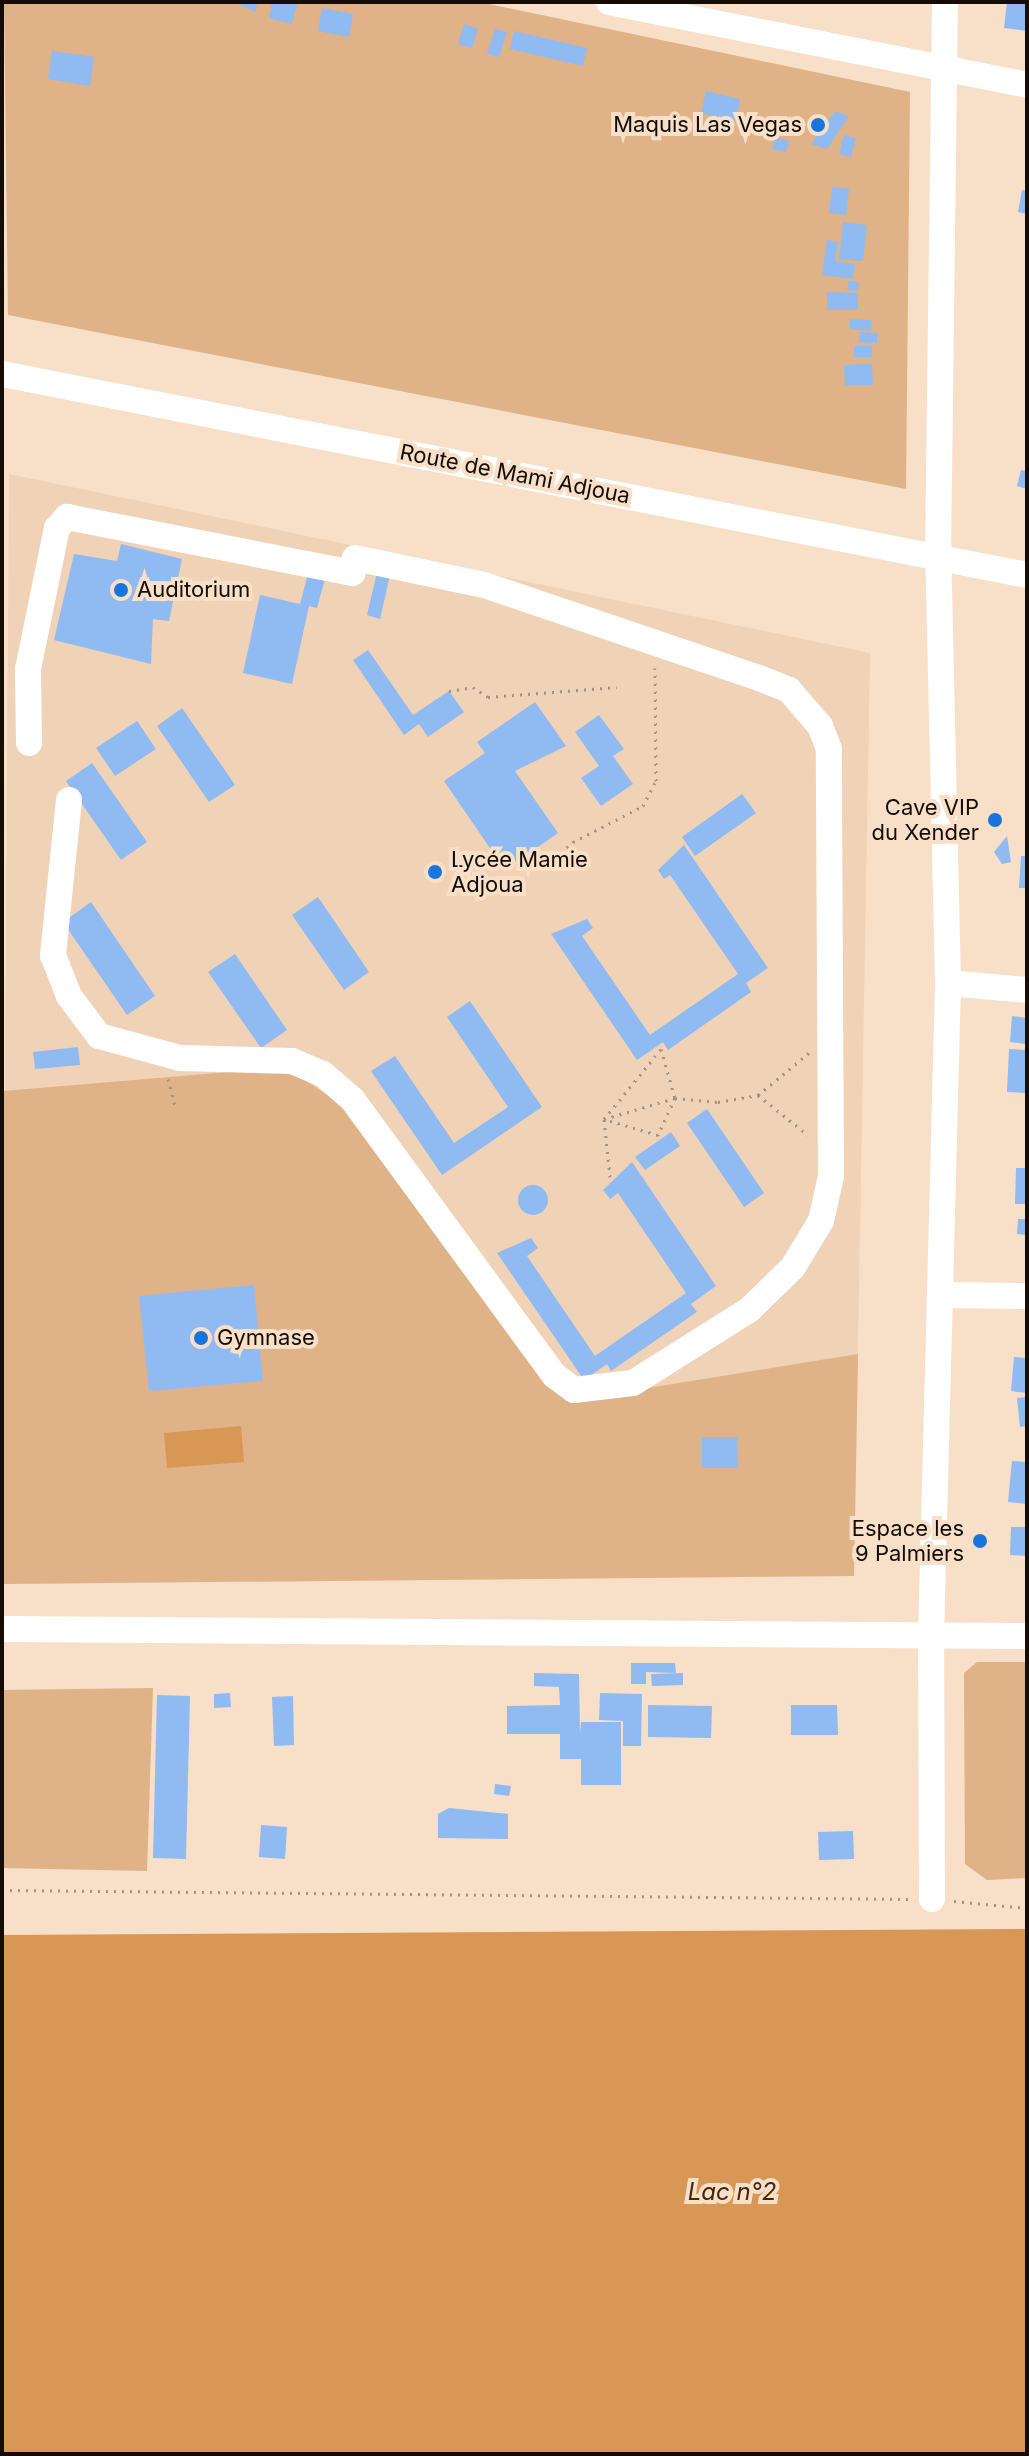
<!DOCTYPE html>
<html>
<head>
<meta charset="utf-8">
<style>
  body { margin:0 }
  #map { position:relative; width:1029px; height:2456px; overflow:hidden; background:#f7dfc8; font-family:Inter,sans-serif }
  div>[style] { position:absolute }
  .built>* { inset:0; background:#f0d2b6 }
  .green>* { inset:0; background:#dfb288 }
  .water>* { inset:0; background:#d89754 }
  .building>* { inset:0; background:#90baf2 }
  .round { border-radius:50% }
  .path>* { height:3px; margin-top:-1.5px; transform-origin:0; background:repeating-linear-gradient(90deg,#a49180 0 2px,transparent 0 8px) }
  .minor>* { height:26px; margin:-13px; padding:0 13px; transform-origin:13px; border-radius:13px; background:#fff }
  .dots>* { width:22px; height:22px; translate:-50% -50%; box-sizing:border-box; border:4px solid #f7dfc8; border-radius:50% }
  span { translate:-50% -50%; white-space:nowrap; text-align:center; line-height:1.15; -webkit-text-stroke:8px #f7dfc8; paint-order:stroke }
  .poi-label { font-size:22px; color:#140c05 }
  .right { translate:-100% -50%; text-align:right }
  .left { translate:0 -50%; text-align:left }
  .street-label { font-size:22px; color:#140c05 }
  .water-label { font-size:24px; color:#43280a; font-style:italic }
  .frame { position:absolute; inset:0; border:4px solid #140c05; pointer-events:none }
</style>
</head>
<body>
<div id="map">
  <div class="built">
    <div style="clip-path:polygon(9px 474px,870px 653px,854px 1576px,2px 1584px)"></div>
  </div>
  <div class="green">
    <div style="clip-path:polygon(4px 2px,479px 2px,910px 92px,906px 489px,8px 315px)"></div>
    <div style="clip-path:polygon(265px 1069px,291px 1071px,344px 1106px,573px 1400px,858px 1354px,854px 1576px,2px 1584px,3px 1091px)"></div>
    <div style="clip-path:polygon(977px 1662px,1027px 1662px,1027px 1878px,987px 1880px,965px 1864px,964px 1673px)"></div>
    <div style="clip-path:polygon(153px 1688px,147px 1871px,2px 1868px,2px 1690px)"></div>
  </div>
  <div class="water">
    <div style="clip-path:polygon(241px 1426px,244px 1462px,167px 1468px,164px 1433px)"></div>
    <div style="clip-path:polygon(1027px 1929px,1027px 2454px,2px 2454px,2px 1935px)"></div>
  </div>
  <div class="building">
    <div style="clip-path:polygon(235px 2px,258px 2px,255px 12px)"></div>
    <div style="clip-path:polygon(272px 2px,298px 2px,292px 24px,269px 18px)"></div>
    <div style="clip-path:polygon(1007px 2px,1027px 2px,1027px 31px,1004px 28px)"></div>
    <div style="clip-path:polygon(322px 8px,353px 14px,349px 37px,318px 31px)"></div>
    <div style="clip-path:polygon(464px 24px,478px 29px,472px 48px,458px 44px)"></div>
    <div style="clip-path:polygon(495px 29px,507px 32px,499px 57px,487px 54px)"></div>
    <div style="clip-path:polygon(514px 31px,587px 48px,583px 66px,510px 49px)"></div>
    <div style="clip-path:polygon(52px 51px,94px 57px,90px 86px,48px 79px)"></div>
    <div style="clip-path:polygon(706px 91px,740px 99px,736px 121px,701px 113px)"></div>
    <div style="clip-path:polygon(835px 111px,849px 116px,827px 149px,811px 144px)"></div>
    <div style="clip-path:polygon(844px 135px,856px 138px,851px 157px,839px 154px)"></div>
    <div style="clip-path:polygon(775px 137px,789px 141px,786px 152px,772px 149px)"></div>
    <div style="clip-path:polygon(832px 187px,849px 189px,846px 215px,829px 213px)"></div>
    <div style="clip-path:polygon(1022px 190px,1027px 191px,1027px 214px,1018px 212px)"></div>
    <div style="clip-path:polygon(843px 222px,867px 225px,863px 261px,839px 259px)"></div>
    <div style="clip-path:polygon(827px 240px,838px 242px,835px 261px,855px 264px,853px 279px,822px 275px)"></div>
    <div style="clip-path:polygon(849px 281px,859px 282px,858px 291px,847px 290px)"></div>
    <div style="clip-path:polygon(827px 292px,858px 293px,858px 310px,827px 310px)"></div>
    <div style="clip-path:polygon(850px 319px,872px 320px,871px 331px,850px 329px)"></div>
    <div style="clip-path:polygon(860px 332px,877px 333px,877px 343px,859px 342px)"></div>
    <div style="clip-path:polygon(854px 346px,872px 346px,872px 357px,854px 357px)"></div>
    <div style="clip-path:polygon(872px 364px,873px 385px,845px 385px,844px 365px)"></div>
    <div style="clip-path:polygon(1021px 470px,1027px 471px,1027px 489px,1017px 486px)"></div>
    <div style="clip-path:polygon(121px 544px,182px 559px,169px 621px,153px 619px,151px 664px,54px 640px,74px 554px,117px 561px)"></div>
    <div style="clip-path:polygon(309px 570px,326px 575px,317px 608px,309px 606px,292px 684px,243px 673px,260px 595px,300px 604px)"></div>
    <div style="clip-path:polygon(377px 572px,390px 575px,380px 619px,367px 615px)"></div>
    <div style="clip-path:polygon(368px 650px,413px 715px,449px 691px,464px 712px,428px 737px,419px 724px,404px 735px,353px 660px)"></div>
    <div style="clip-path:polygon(535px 702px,566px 746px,515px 771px,558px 833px,505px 870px,444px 781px,485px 753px,477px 742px)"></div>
    <div style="clip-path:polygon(182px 708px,235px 785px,209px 802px,157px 726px)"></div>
    <div style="clip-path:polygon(599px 715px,624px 749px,613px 756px,633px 784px,601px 806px,581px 778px,599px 766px,575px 732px)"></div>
    <div style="clip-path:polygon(137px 721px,156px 749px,115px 776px,96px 748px)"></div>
    <div style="clip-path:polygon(92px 763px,147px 842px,121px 860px,66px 781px)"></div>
    <div style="clip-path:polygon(742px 794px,756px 813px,695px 856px,682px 837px)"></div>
    <div style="clip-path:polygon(1007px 836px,1011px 862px,1002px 864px,994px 852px)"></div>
    <div style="clip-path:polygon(684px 845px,768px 968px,746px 983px,751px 992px,668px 1050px,663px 1042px,637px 1060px,551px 934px,587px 919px,593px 928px,582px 936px,650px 1035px,738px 974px,670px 875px,664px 879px,658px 870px)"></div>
    <div style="clip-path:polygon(1021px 856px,1027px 856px,1027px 888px,1019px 888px)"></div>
    <div style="clip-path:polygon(318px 897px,369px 972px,344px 990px,292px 915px)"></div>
    <div style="clip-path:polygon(91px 902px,155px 996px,127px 1015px,63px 922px)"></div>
    <div style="clip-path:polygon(235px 954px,287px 1030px,261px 1048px,208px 972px)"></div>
    <div style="clip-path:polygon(470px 1001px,542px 1107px,442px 1175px,371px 1071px,395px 1056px,454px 1143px,508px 1107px,447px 1017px)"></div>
    <div style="clip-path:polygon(1012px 1016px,1027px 1018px,1027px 1044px,1010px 1042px)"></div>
    <div style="clip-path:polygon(78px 1047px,80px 1065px,35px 1069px,33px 1052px)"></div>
    <div style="clip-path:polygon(1009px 1049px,1027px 1050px,1026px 1093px,1007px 1092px)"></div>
    <div style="clip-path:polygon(707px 1109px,764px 1193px,744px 1207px,687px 1123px)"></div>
    <div style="clip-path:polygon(671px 1132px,680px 1146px,645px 1170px,635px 1157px)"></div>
    <div style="clip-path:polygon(632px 1162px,716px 1286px,691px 1304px,697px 1312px,611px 1371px,607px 1364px,584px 1380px,497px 1253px,531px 1238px,538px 1248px,527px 1256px,595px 1356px,686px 1293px,618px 1193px,610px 1199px,603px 1190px)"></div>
    <div style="clip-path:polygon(1016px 1168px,1027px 1168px,1027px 1204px,1015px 1204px)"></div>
    <div class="round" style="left:518px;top:1185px;width:30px;height:30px"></div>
    <div style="clip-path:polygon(1018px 1219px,1027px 1219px,1027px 1235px,1017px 1234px)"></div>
    <div style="clip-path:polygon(254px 1285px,263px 1381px,149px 1391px,139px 1296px)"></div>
    <div style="clip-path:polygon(1014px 1357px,1027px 1358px,1027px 1393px,1011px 1391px)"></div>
    <div style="clip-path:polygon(1027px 1397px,1027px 1426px,1020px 1427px,1017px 1398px)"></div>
    <div style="clip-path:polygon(702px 1437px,737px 1437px,738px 1468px,702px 1468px)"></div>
    <div style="clip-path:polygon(1012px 1461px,1027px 1462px,1027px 1504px,1008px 1502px)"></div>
    <div style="clip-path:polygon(1011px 1527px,1027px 1527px,1027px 1556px,1010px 1555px)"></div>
    <div style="clip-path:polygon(631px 1663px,675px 1663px,676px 1673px,646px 1672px,646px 1684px,631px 1684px)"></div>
    <div style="clip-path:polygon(534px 1673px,579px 1674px,580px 1733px,581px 1722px,621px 1722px,621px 1785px,581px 1785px,581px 1759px,560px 1759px,560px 1734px,507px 1734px,507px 1706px,560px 1705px,559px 1687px,534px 1686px)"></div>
    <div style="clip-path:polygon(683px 1673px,683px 1685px,652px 1686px,651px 1674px)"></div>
    <div style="clip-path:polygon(230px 1693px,231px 1707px,214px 1708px,214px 1694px)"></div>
    <div style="clip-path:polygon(600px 1693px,642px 1694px,641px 1746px,623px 1746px,623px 1721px,599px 1720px)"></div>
    <div style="clip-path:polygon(157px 1695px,190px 1696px,186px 1859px,153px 1858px)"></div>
    <div style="clip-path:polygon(293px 1696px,294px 1745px,274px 1746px,272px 1697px)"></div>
    <div style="clip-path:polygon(648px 1705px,712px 1706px,711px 1738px,648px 1737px)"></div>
    <div style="clip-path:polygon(791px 1705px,837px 1705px,838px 1735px,791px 1735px)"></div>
    <div style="clip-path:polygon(495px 1784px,511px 1786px,509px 1796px,494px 1794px)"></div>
    <div style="clip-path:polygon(449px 1808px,508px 1814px,508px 1839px,438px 1838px,438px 1814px)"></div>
    <div style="clip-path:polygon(261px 1825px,287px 1827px,285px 1859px,259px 1857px)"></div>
    <div style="clip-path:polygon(853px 1831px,854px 1859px,819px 1860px,818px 1832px)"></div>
  </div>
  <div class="path">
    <div style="left:449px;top:691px;width:24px;rotate:-9deg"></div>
    <div style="left:473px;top:687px;width:18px;rotate:34deg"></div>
    <div style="left:488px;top:697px;width:129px;rotate:-4.4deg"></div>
    <div style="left:549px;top:864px;width:33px;rotate:-43deg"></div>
    <div style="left:573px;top:842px;width:79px;rotate:-27.2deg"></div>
    <div style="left:643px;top:806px;width:28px;rotate:-63deg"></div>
    <div style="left:656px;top:781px;width:113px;rotate:-90.5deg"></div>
    <div style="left:661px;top:1049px;width:51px;rotate:74.1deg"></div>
    <div style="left:675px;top:1098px;width:41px;rotate:114.7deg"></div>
    <div style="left:658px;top:1135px;width:56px;rotate:-163.5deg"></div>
    <div style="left:604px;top:1119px;width:90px;rotate:-50.8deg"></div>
    <div style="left:168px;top:1079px;width:28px;rotate:75deg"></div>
    <div style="left:758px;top:1095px;width:64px;rotate:38.7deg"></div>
    <div style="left:610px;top:1177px;width:58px;rotate:-95.9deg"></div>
    <div style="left:604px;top:1119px;width:74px;rotate:-16.5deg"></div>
    <div style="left:675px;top:1098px;width:43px;rotate:5.3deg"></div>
    <div style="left:718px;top:1102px;width:41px;rotate:-9.9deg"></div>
    <div style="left:758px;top:1095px;width:66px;rotate:-39.5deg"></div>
    <div style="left:2px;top:1890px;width:908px;rotate:0.57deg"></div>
    <div style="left:954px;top:1901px;width:73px;rotate:5.5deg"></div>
  </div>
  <div class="minor">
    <div style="left:609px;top:2px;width:426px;rotate:11.2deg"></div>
    <div style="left:2px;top:374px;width:1045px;rotate:11.09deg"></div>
    <div style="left:29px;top:743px;width:74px;rotate:-90.8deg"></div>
    <div style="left:28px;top:669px;width:144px;rotate:-78.4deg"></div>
    <div style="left:57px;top:528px;width:15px;rotate:-48deg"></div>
    <div style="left:67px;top:517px;width:291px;rotate:11.1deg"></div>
    <div style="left:69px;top:800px;width:156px;rotate:95.9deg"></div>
    <div style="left:53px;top:955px;width:44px;rotate:68.7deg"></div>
    <div style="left:69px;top:996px;width:50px;rotate:53.1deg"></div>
    <div style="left:99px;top:1036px;width:84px;rotate:15.2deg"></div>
    <div style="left:180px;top:1058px;width:112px;rotate:1.5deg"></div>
    <div style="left:292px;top:1061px;width:34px;rotate:23deg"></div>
    <div style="left:323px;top:1074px;width:38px;rotate:41deg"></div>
    <div style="left:352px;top:1099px;width:342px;rotate:53.8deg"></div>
    <div style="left:554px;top:1375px;width:25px;rotate:37deg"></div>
    <div style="left:574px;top:1390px;width:59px;rotate:-6.8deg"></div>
    <div style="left:633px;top:1383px;width:137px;rotate:-32.2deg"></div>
    <div style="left:749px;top:1310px;width:62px;rotate:-44.3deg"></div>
    <div style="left:793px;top:1267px;width:54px;rotate:-58.7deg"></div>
    <div style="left:821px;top:1221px;width:46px;rotate:-77.5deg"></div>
    <div style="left:831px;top:1176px;width:427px;rotate:-90.3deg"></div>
    <div style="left:829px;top:749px;width:25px;rotate:-111deg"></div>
    <div style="left:820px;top:726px;width:48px;rotate:-130.7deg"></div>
    <div style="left:789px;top:690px;width:32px;rotate:-158deg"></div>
    <div style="left:759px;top:678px;width:290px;rotate:-161.3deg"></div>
    <div style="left:484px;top:585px;width:132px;rotate:-168.2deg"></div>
    <div style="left:948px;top:983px;width:79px;rotate:5.1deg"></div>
    <div style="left:943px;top:1295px;width:84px;rotate:0.7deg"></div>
    <div style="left:2px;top:1629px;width:1025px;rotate:0.39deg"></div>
    <div style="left:932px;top:1899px;width:261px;rotate:-90.2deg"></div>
    <div style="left:931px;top:1638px;width:655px;rotate:-88.51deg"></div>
    <div style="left:948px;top:983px;width:426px;rotate:-91.3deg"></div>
    <div style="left:938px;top:557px;width:555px;rotate:-89.28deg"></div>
  </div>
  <div class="dots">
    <div style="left:818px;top:125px;background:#1974dd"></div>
    <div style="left:121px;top:590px;background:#1974dd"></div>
    <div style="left:995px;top:820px;background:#1974dd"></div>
    <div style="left:435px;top:872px;background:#1974dd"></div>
    <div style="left:201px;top:1338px;background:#1974dd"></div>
    <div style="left:980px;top:1541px;background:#1974dd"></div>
  </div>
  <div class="poi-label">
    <span class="right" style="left:802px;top:125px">Maquis Las Vegas</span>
    <span class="left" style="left:137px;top:590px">Auditorium</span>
    <span class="right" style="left:979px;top:820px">Cave VIP<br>du Xender</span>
    <span class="left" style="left:451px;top:872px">Lycée Mamie<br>Adjoua</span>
    <span class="left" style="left:217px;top:1338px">Gymnase</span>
    <span class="right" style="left:964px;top:1541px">Espace les<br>9 Palmiers</span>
  </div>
  <div class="street-label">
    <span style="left:515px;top:474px;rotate:11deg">Route de Mami Adjoua</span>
  </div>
  <div class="water-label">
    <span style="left:732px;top:2192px">Lac n°2</span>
  </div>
  <div class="frame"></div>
</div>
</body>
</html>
